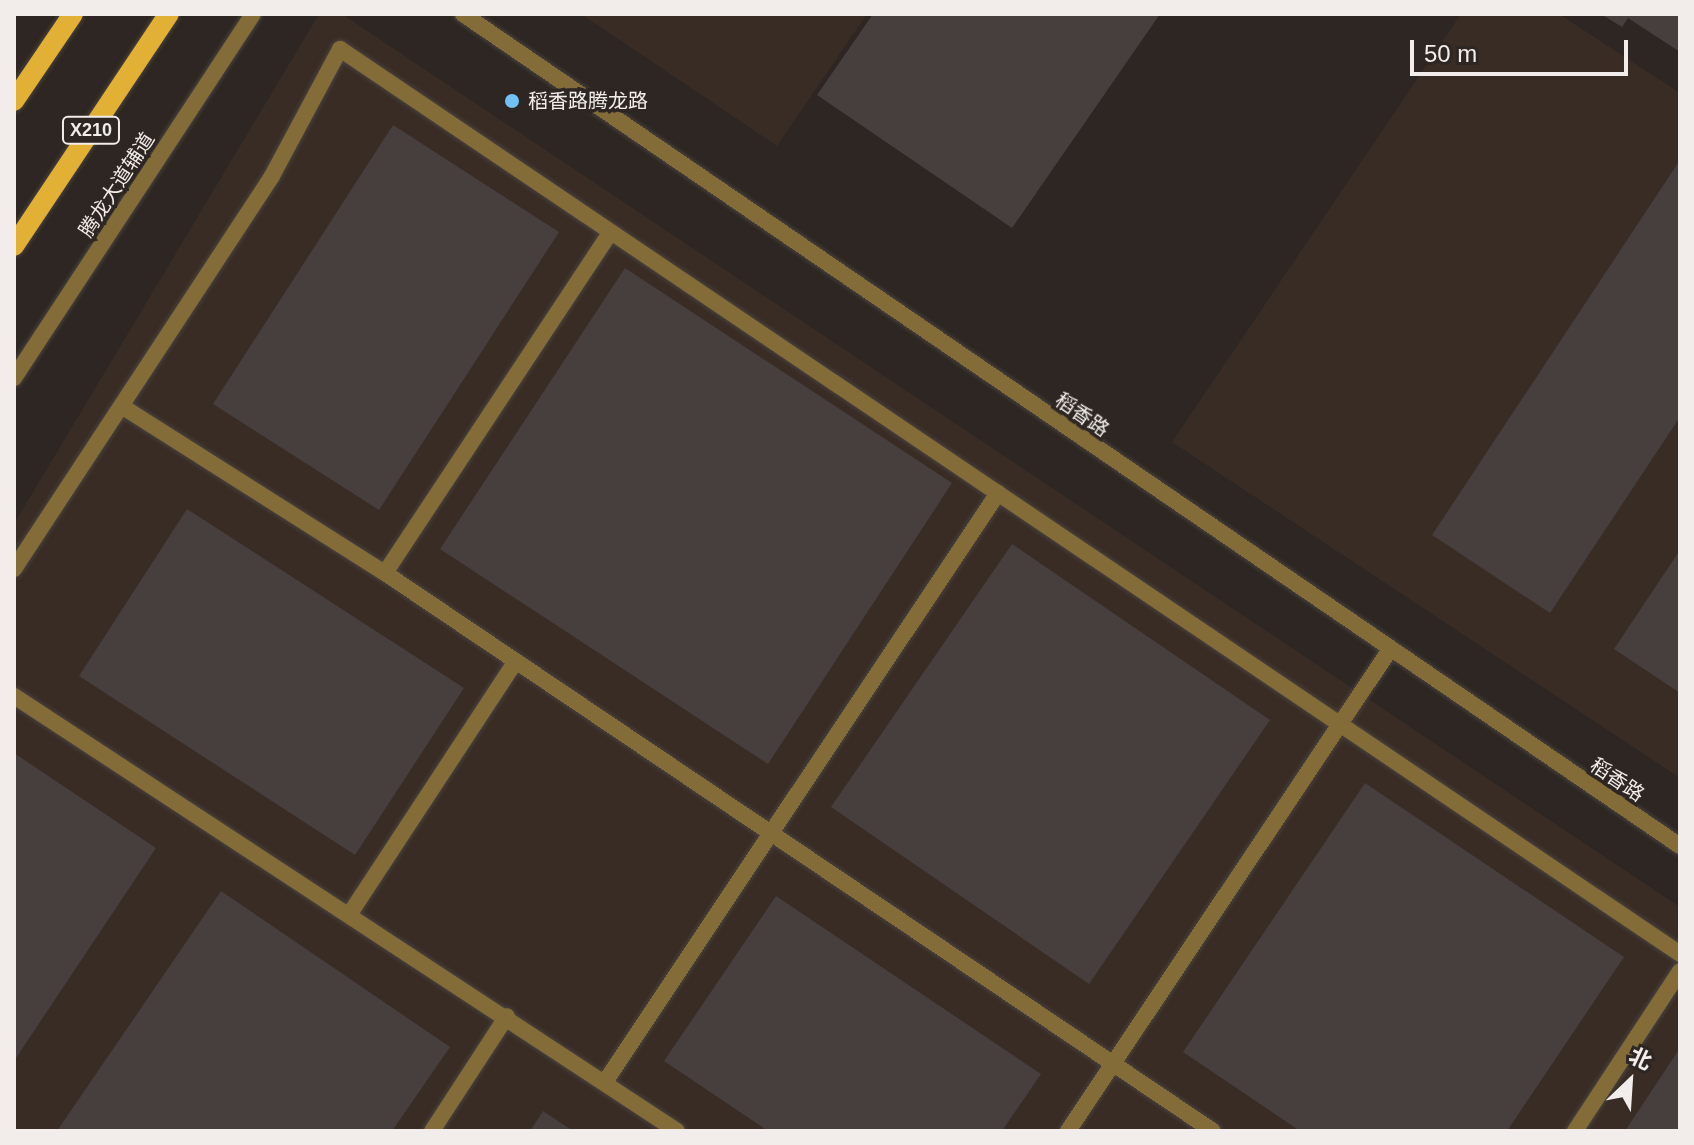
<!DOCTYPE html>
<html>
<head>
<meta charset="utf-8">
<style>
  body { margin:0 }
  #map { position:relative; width:1694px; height:1145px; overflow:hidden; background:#2d2622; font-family:Arial,"Noto Sans SC",sans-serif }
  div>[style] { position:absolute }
  .built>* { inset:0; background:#392c25 }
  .building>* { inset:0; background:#473e3e }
  .roads { filter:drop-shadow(0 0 2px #49423e) drop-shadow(0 0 2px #49423e) }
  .service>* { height:16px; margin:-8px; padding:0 8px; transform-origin:8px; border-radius:8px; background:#836c38 }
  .tertiary>* { height:16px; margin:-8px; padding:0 8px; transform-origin:8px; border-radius:8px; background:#836c38 }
  .primary>* { height:20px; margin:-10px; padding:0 10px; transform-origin:10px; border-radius:10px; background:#e1b034 }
  .dots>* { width:22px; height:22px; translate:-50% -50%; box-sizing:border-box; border:4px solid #2d2622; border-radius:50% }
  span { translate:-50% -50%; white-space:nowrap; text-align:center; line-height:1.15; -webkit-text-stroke:7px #2d2622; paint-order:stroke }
  .shield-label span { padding:2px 6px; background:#2d2622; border:2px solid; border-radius:6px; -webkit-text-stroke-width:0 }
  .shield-label { font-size:18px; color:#f2edea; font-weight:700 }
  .poi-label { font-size:20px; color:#f2edea }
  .left { translate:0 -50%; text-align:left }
  .street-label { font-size:20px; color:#f2edea }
  .frame { position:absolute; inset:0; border:16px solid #f2edea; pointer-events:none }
  .north { position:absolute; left:1590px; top:1041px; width:80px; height:80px; -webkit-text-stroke:6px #2d2622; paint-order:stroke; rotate:25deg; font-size:22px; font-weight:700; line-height:32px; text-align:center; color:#f2edea }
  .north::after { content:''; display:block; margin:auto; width:28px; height:36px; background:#f2edea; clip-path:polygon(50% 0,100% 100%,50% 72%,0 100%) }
  .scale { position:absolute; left:1410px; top:40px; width:218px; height:36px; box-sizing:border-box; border:4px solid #f2edea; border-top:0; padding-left:10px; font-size:24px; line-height:28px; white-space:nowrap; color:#f2edea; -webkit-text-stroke:6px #2d2622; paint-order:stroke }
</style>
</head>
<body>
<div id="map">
  <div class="built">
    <div style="clip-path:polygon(319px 14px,342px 14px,1680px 907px,1680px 1131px,14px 1131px,14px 524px)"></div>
    <div style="clip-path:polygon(581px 14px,867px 14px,777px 146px)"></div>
    <div style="clip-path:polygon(1461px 14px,1559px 14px,1680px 93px,1680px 778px,1172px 442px)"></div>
  </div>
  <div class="building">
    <div style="clip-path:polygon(873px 14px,1160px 14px,1012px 228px,817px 95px)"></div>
    <div style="clip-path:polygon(1601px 14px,1680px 14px,1680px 52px,1628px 18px,1622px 27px)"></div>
    <div style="clip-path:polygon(393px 125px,559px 232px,379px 510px,213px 404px)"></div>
    <div style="clip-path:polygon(1680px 160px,1680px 417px,1550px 613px,1432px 535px)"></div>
    <div style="clip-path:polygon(625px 268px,952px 483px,768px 764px,440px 549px)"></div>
    <div style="clip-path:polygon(187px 509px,464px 688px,355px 855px,79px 676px)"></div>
    <div style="clip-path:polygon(1012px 544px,1270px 720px,1089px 984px,831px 807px)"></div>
    <div style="clip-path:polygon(1680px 550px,1680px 693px,1614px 649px)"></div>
    <div style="clip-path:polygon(14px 753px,156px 848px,14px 1061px)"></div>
    <div style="clip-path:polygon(1365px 783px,1624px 957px,1507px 1131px,1300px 1131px,1183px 1052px)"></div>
    <div style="clip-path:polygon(221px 891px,450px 1047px,392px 1131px,57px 1131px)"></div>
    <div style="clip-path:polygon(776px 896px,1041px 1074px,1002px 1131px,768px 1131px,664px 1061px)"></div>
    <div style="clip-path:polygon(1680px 1048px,1680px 1131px,1625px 1131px)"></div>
    <div style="clip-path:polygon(543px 1111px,573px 1131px,530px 1131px)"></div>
  </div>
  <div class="roads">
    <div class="service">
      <div style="left:123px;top:407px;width:310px;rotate:32.4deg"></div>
      <div style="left:385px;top:573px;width:998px;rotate:33.98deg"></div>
      <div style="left:14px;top:569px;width:470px;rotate:-56.7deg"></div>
      <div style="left:272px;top:176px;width:144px;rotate:-61.8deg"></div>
      <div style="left:340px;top:49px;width:1617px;rotate:34.03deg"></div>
      <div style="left:385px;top:573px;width:405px;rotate:-56.5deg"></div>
      <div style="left:14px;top:696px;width:793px;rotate:33.27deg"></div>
      <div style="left:351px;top:912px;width:300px;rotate:-56.7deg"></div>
      <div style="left:605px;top:1082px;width:708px;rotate:-56.29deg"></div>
      <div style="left:432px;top:1131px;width:137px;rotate:-56.9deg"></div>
      <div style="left:1068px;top:1131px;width:577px;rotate:-56.23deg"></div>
      <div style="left:1575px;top:1131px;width:191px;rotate:-56.7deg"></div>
    </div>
    <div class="tertiary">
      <div style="left:463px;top:14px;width:1474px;rotate:34.36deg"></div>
      <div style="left:14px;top:378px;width:435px;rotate:-56.7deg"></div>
    </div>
    <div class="primary">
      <div style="left:14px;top:101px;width:105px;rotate:-55.9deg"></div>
      <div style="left:14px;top:246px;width:279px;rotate:-56.3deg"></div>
    </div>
  </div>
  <div class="dots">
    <div style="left:512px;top:101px;background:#72c1f5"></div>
  </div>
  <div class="shield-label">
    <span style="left:91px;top:130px">X210</span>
  </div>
  <div class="poi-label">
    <span class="left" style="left:528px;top:101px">稻香路腾龙路</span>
  </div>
  <div class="street-label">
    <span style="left:117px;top:185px;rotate:-57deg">腾龙大道辅道</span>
    <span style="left:1082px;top:415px;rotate:35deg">稻香路</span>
    <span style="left:1617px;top:780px;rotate:34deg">稻香路</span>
  </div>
  <div class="frame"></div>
  <div class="north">北</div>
  <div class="scale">50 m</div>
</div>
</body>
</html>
